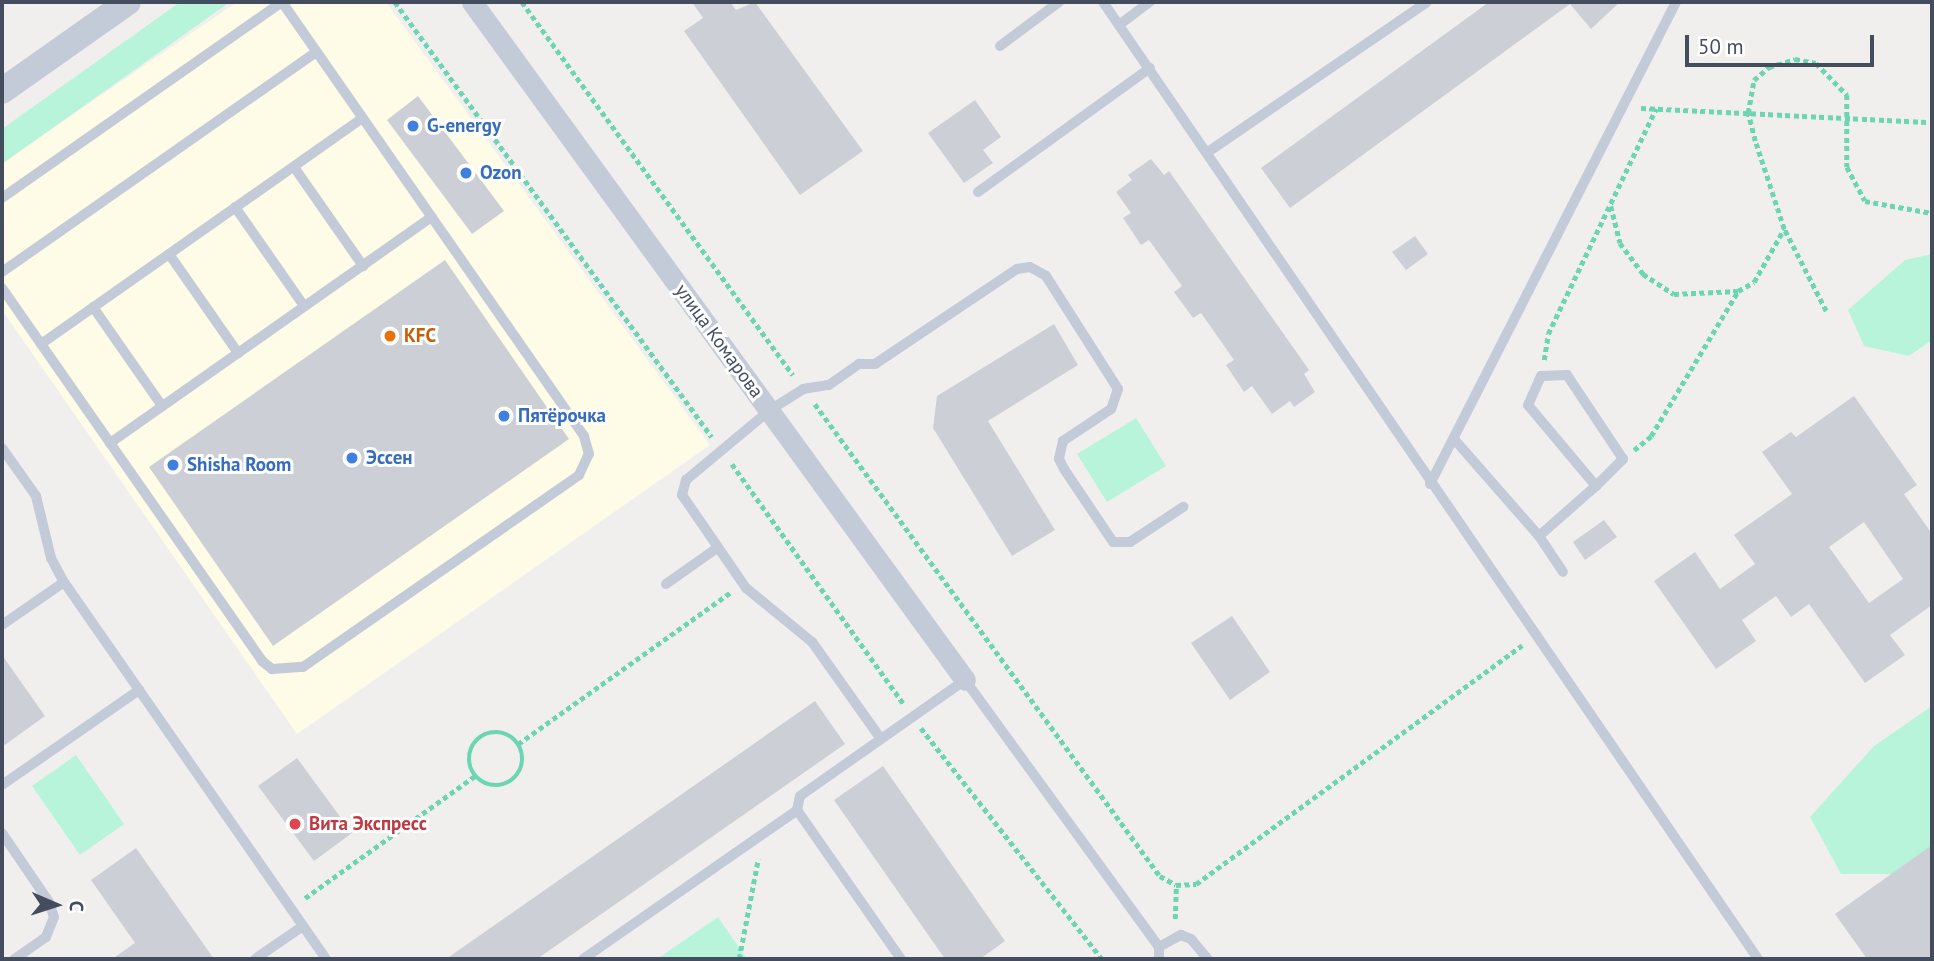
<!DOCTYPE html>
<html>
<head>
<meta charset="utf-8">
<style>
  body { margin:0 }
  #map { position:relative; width:1934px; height:961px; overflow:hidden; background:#f1efee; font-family:"PT Sans",sans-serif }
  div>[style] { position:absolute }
  .commercial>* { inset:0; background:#fefbe6 }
  .green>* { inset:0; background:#b8f4da }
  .building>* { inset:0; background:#cdcfd7 }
  .path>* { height:4.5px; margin-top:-2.25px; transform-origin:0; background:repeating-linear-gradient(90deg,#6cd5b4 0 5px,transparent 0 8.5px) }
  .path>.ring { margin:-2.25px; padding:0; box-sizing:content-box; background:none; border:4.5px solid #6cd5b4; border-radius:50% }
  .service>* { height:10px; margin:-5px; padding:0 5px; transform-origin:5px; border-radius:5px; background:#c3cad8 }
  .minor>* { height:21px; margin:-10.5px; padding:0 10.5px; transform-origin:10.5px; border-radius:10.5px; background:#c3cad8 }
  .tertiary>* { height:26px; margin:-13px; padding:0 13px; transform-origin:13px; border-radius:13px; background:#c3cad8 }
  .dots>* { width:19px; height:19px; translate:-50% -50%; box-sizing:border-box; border:4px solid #fff; border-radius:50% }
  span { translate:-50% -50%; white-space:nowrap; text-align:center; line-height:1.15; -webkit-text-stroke:6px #fff; paint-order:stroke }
  .shop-label { font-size:19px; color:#366cbe; font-weight:700 }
  .left { translate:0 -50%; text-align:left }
  .food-label { font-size:19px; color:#c56008; font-weight:700 }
  .street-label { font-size:19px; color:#444d5e }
  .health-label { font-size:19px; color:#be3a42; font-weight:700 }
  .frame { position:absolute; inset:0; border:4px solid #444d5e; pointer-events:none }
  .north { position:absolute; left:21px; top:870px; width:70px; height:70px; -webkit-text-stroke:5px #fff; paint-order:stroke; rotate:93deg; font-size:19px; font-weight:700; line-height:28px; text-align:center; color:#444d5e }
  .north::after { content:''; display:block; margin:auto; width:24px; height:32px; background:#444d5e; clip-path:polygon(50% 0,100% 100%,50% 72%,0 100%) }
  .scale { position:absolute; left:1685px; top:35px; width:189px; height:32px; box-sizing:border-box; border:4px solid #444d5e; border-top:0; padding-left:9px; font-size:21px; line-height:24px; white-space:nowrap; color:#444d5e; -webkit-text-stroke:5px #fff; paint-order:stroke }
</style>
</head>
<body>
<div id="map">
  <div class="commercial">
    <div style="clip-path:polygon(237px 2px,386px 2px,710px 445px,297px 734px,2px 310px,2px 163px)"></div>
  </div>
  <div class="green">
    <div style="clip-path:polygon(180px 2px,230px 2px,2px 164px,2px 129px)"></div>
    <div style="clip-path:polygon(1932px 254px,1932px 340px,1909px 356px,1864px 346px,1848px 310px,1905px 260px)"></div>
    <div style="clip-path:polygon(1136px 418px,1166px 466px,1107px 502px,1077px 454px)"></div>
    <div style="clip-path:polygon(1932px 706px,1932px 868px,1915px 874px,1841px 874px,1810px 817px,1874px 746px)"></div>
    <div style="clip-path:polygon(76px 755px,124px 824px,80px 855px,32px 786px)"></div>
    <div style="clip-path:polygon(718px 917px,747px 959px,657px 959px)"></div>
  </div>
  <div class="building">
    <div style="clip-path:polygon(692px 2px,730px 2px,736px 10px,755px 2px,863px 151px,800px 195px,684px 31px,703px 18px)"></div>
    <div style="clip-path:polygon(1489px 2px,1620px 2px,1591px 29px,1570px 4px,1290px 208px,1261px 168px)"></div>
    <div style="clip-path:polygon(418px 96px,504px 211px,472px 234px,387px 120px)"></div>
    <div style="clip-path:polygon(975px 100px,1001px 137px,983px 150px,993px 163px,964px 183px,928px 133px)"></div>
    <div style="clip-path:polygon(1151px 159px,1164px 175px,1169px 171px,1309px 370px,1304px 374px,1315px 392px,1294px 407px,1290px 401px,1272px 414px,1252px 386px,1244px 392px,1226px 365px,1234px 360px,1201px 313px,1193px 318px,1174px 292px,1182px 286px,1149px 240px,1141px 245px,1123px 218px,1131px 213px,1116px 192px,1132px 180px,1128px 175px)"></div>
    <div style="clip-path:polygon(1415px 236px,1428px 254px,1406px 270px,1392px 252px)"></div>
    <div style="clip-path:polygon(445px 260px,569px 439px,273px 646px,149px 467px)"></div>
    <div style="clip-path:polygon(1054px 324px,1078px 365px,988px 421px,1055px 530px,1012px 556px,933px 428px,937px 396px)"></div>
    <div style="clip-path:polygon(evenodd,1854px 396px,1917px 485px,1904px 494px,1932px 534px,1932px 605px,1890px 635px,1905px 655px,1865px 683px,1809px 604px,1791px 617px,1776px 596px,1742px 620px,1756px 641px,1716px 669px,1654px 581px,1695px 552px,1720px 589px,1755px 564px,1734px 535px,1792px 494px,1762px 452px,1791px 432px,1796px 437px,1854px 396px,1864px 522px,1903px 579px,1869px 603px,1829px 547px,1864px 522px)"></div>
    <div style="clip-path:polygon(1604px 520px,1617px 537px,1585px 560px,1573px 542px)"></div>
    <div style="clip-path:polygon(1232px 616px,1270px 672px,1230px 700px,1191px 643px)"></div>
    <div style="clip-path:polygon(2px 655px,45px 716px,2px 747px)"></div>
    <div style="clip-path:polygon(815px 701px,845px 744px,537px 959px,446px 959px)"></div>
    <div style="clip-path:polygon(297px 758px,352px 833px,314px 861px,258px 786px)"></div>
    <div style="clip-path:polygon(883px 766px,1005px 941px,980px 959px,945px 959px,834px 800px)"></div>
    <div style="clip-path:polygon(1932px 845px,1932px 959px,1867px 959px,1835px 914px)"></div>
    <div style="clip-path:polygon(136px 848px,214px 959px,112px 959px,135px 943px,91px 880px)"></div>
  </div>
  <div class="path">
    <div style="left:395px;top:2px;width:538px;rotate:53.92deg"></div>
    <div style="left:522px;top:2px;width:461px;rotate:54deg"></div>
    <div style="left:1641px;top:108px;width:291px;rotate:2.8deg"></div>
    <div style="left:1611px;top:206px;width:38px;rotate:76deg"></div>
    <div style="left:1620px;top:243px;width:39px;rotate:53deg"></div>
    <div style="left:1643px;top:274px;width:37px;rotate:33deg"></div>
    <div style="left:1674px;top:294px;width:64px;rotate:-2.7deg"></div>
    <div style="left:1738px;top:291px;width:18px;rotate:-29deg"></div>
    <div style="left:1754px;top:282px;width:61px;rotate:-60.5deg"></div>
    <div style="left:1826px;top:311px;width:92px;rotate:-117.1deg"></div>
    <div style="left:1784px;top:229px;width:93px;rotate:-108.2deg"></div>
    <div style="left:1755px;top:141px;width:29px;rotate:-104deg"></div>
    <div style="left:1748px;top:113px;width:34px;rotate:-80deg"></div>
    <div style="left:1754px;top:80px;width:20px;rotate:-41deg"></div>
    <div style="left:1769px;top:67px;width:27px;rotate:-17deg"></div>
    <div style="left:1795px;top:59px;width:21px;rotate:11deg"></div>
    <div style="left:1816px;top:63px;width:45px;rotate:45.9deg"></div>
    <div style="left:1847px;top:95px;width:72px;rotate:90deg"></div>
    <div style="left:1847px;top:167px;width:38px;rotate:62deg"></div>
    <div style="left:1865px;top:201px;width:68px;rotate:10.2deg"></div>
    <div style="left:1544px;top:360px;width:26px;rotate:-81deg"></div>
    <div style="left:1548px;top:334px;width:250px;rotate:-64.4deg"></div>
    <div style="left:815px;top:404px;width:585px;rotate:53.84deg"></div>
    <div style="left:1160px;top:876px;width:18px;rotate:29deg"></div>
    <div style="left:1176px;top:885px;width:20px;rotate:-3deg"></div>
    <div style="left:1196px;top:884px;width:404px;rotate:-36.2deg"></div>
    <div style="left:1634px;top:450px;width:22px;rotate:-39deg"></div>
    <div style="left:1651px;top:436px;width:169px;rotate:-59deg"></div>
    <div style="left:732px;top:464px;width:295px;rotate:54.4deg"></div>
    <div style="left:921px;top:728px;width:293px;rotate:51.9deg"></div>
    <div class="ring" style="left:469px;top:732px;width:49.5px;height:49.5px"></div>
    <div style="left:518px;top:744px;width:262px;rotate:-35.5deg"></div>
    <div style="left:305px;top:898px;width:209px;rotate:-35.7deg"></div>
    <div style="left:1175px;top:919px;width:34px;rotate:-88deg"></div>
    <div style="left:739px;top:959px;width:102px;rotate:-79.2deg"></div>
  </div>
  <div class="service">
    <div style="left:1103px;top:2px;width:1160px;rotate:55.61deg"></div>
    <div style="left:1119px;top:25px;width:39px;rotate:-37deg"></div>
    <div style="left:1000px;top:46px;width:74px;rotate:-36.7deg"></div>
    <div style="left:1208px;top:152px;width:265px;rotate:-34.4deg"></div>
    <div style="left:294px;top:167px;width:121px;rotate:55.1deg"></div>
    <div style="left:978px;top:192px;width:212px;rotate:-35.8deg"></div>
    <div style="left:2px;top:198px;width:342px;rotate:-35deg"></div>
    <div style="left:235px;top:207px;width:121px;rotate:55.1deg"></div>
    <div style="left:169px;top:254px;width:121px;rotate:55.1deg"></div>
    <div style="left:2px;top:272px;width:383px;rotate:-35deg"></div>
    <div style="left:2px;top:288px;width:455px;rotate:55.1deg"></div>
    <div style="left:262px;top:661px;width:13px;rotate:39deg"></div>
    <div style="left:272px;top:669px;width:31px;rotate:-4deg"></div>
    <div style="left:303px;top:667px;width:336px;rotate:-34.8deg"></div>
    <div style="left:579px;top:475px;width:23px;rotate:-65deg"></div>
    <div style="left:589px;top:454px;width:19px;rotate:-106deg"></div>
    <div style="left:584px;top:436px;width:529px;rotate:-124.83deg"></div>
    <div style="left:93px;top:307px;width:121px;rotate:55.1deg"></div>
    <div style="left:41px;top:344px;width:393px;rotate:-35.1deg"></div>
    <div style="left:1454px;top:439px;width:129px;rotate:48.8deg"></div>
    <div style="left:1539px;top:536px;width:76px;rotate:-41.3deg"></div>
    <div style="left:1596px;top:486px;width:38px;rotate:-45deg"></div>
    <div style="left:1623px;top:459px;width:101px;rotate:-123.7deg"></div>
    <div style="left:1567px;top:375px;width:26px;rotate:178deg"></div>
    <div style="left:1541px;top:376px;width:32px;rotate:114deg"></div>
    <div style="left:1528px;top:405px;width:106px;rotate:50deg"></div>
    <div style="left:110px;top:443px;width:393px;rotate:-35.1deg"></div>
    <div style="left:2px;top:448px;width:59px;rotate:54.7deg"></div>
    <div style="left:36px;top:496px;width:64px;rotate:76.4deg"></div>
    <div style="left:51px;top:558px;width:27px;rotate:62deg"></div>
    <div style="left:64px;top:582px;width:459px;rotate:55.2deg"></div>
    <div style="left:1430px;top:484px;width:541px;rotate:-62.96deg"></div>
    <div style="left:1539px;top:536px;width:43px;rotate:56.3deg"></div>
    <div style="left:666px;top:584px;width:62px;rotate:-35.2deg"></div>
    <div style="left:2px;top:625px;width:75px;rotate:-34.7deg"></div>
    <div style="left:881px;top:739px;width:119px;rotate:-125.4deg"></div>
    <div style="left:812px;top:642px;width:85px;rotate:-140.7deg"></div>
    <div style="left:746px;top:588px;width:113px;rotate:-124.5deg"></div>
    <div style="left:682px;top:495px;width:16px;rotate:-75deg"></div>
    <div style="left:686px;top:480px;width:109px;rotate:-39.8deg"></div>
    <div style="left:770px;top:410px;width:39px;rotate:-32deg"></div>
    <div style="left:803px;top:389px;width:26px;rotate:-9deg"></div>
    <div style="left:829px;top:385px;width:37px;rotate:-35deg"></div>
    <div style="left:859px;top:364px;width:16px"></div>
    <div style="left:875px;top:364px;width:171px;rotate:-33.8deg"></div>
    <div style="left:1017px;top:269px;width:13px;rotate:-9deg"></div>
    <div style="left:1030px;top:267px;width:18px;rotate:29deg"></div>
    <div style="left:1046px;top:276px;width:134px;rotate:57.5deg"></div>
    <div style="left:1118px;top:389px;width:21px;rotate:109deg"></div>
    <div style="left:1111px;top:409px;width:58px;rotate:146.3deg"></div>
    <div style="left:1063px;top:441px;width:18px;rotate:103deg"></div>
    <div style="left:1059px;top:459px;width:11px;rotate:63deg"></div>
    <div style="left:1064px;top:469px;width:88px;rotate:56.1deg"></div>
    <div style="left:1113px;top:542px;width:17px"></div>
    <div style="left:1130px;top:542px;width:64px;rotate:-33.4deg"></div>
    <div style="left:2px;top:785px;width:167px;rotate:-34.7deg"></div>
    <div style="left:797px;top:810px;width:182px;rotate:55.1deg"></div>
    <div style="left:2px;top:833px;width:83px;rotate:55.7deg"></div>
    <div style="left:49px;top:902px;width:16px;rotate:72deg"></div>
    <div style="left:54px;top:917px;width:22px;rotate:112deg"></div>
    <div style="left:46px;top:937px;width:39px;rotate:145deg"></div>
    <div style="left:1159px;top:947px;width:25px;rotate:-29deg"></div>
    <div style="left:1181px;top:935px;width:11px;rotate:22deg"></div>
    <div style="left:1191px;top:939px;width:26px;rotate:50deg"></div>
    <div style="left:255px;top:959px;width:58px;rotate:-34.5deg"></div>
    <div style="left:583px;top:959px;width:261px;rotate:-34.8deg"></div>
    <div style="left:797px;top:810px;width:14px;rotate:-78deg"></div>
    <div style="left:800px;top:796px;width:202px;rotate:-35.1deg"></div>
    <div style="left:965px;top:680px;width:330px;rotate:54deg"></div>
    <div style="left:1159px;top:947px;width:12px;rotate:90deg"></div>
  </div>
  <div class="minor">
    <div style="left:472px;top:2px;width:838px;rotate:53.98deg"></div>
  </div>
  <div class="tertiary">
    <div style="left:2px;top:91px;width:154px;rotate:-35.2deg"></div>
  </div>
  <div class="dots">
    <div style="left:413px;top:126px;background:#3f7fe0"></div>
    <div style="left:466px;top:173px;background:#3f7fe0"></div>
    <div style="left:390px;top:336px;background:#e8710a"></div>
    <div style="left:504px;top:416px;background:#3f7fe0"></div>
    <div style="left:352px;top:458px;background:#3f7fe0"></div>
    <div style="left:173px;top:465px;background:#3f7fe0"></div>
    <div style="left:295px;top:824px;background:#e0444e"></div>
  </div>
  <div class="shop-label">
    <span class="left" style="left:427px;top:126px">G-energy</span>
    <span class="left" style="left:480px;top:173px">Ozon</span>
    <span class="left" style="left:518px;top:416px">Пятёрочка</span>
    <span class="left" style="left:366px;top:458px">Эссен</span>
    <span class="left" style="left:187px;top:465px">Shisha Room</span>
  </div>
  <div class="food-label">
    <span class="left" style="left:404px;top:336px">KFC</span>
  </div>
  <div class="street-label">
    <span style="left:719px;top:341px;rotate:54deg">улица Комарова</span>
  </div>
  <div class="health-label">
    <span class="left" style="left:309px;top:824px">Вита Экспресс</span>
  </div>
  <div class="frame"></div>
  <div class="north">С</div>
  <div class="scale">50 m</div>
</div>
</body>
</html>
